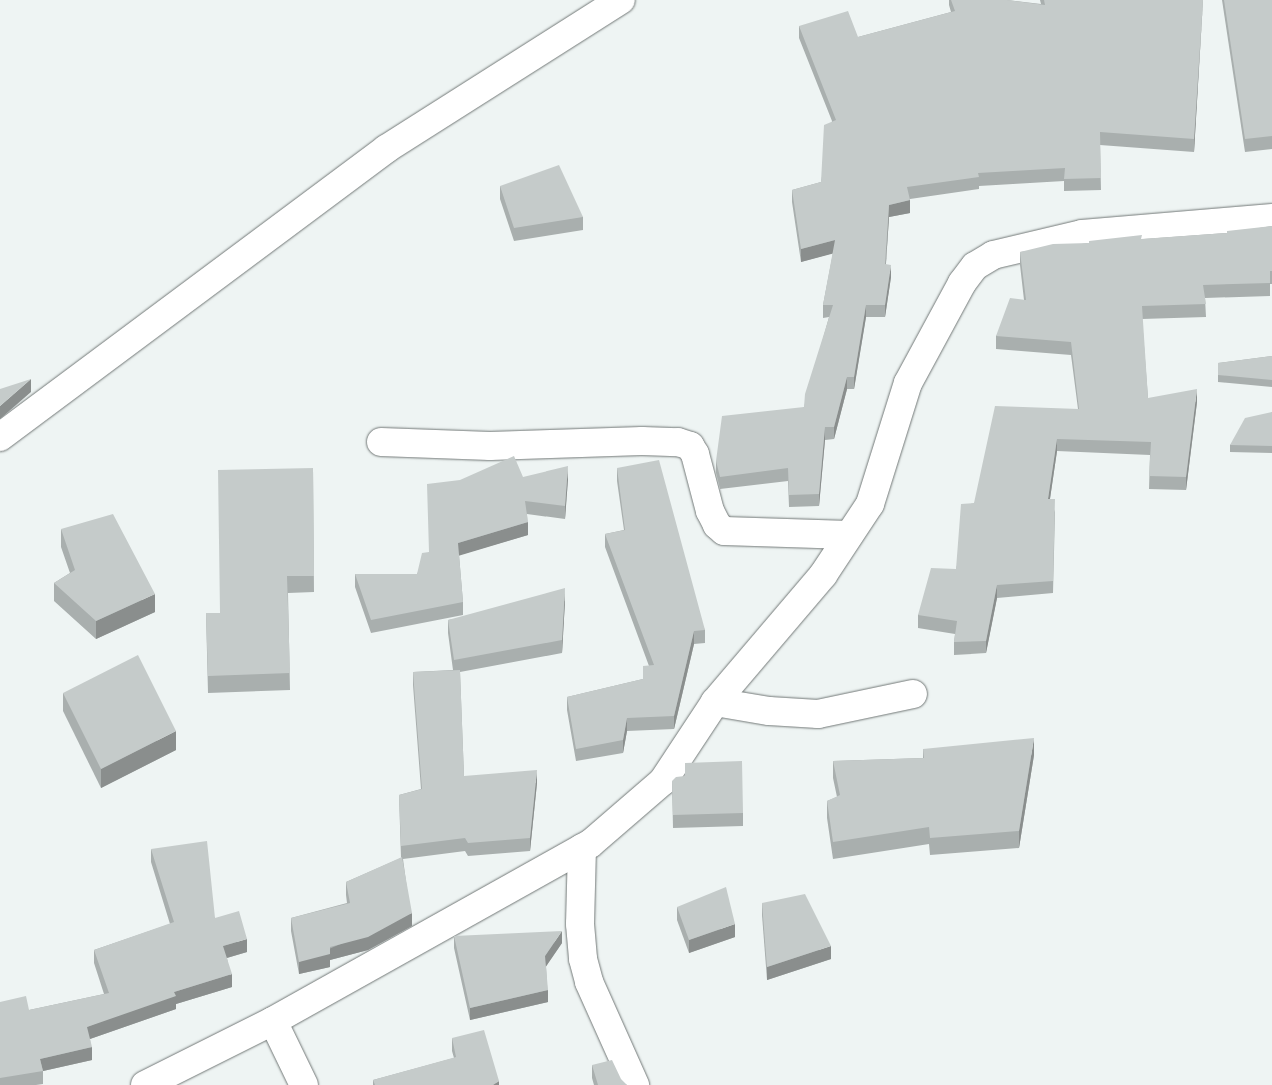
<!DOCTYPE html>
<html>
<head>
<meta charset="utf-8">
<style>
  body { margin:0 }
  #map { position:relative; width:1272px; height:1085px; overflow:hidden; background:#eef4f3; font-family:Barlow,sans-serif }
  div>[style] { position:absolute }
  .roads { filter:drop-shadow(0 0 1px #727877) drop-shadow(0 0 1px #727877) }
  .street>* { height:28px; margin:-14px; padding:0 14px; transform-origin:14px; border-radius:14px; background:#fff }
  .secondary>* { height:28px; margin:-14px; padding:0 14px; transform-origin:14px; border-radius:14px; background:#fff }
  .wall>* { inset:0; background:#a9afae }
  .shaded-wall>* { inset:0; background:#8a8e8d }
  .building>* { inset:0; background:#c5cbca }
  span { translate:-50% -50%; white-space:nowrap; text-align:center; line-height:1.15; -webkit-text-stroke:4.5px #eef4f3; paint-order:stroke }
</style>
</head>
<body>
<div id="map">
  <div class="roads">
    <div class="street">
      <div style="left:381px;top:442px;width:109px;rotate:2.1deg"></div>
      <div style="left:490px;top:446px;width:152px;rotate:-1.9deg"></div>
      <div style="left:642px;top:441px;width:36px;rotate:2deg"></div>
      <div style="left:678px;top:442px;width:13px;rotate:18deg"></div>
      <div style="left:690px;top:446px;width:9px;rotate:58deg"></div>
      <div style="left:695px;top:454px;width:59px;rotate:75.3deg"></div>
      <div style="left:710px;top:511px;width:16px;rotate:63deg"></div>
      <div style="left:717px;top:525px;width:9px;rotate:41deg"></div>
      <div style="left:724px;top:531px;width:125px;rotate:1.8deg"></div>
      <div style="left:715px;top:702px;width:55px;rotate:9.5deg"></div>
      <div style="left:769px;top:711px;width:49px;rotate:3.5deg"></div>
      <div style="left:818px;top:714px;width:97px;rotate:-11.9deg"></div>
      <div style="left:582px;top:848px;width:76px;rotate:91.5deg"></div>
      <div style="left:580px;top:924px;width:35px;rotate:85deg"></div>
      <div style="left:583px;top:959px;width:24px;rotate:75deg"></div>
      <div style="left:589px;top:982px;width:113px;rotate:65.9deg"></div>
      <div style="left:273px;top:1021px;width:71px;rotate:64.2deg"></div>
      <div style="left:145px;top:1085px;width:143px;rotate:-26.6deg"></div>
      <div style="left:273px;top:1021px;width:363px;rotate:-29.2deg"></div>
      <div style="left:590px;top:844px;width:96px;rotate:-40.8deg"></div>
      <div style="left:663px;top:781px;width:95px;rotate:-56.6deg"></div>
      <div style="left:715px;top:702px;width:167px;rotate:-49.6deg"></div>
      <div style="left:823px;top:575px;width:85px;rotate:-56.5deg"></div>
      <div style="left:870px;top:504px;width:127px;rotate:-72.6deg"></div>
      <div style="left:908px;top:383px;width:114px;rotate:-61.6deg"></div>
      <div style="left:962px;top:283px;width:21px;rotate:-53deg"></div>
      <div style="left:975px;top:266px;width:21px;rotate:-31deg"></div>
      <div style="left:993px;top:255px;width:91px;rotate:-13.3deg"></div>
      <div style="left:1082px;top:234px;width:191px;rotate:-4.8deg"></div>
    </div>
    <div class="secondary">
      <div style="left:0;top:437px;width:482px;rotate:-36.7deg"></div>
      <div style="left:386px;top:149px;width:278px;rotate:-32.4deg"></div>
    </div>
  </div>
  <div class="wall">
    <div style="clip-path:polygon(949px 0,1007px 0,1041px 4px,1040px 0,1203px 0,1194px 152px,1100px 145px,1101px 190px,1064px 191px,1064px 181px,979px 186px,979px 189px,910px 199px,910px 213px,889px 217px,886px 264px,891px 277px,885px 317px,866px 317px,854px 389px,847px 389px,834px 439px,825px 440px,819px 506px,789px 507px,788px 481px,720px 489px,716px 473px,716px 461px,804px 407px,829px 317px,823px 318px,823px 305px,833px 253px,801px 262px,792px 202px,792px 190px,821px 182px,832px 121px,799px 38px,799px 26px,858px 37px,951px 12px,949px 5px)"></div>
    <div style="clip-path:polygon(1222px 0,1272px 0,1272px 149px,1245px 152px)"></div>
    <div style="clip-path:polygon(500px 186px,583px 217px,583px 230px,514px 241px,500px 199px)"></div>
    <div style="clip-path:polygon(1272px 226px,1272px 284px,1270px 284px,1270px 296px,1205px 298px,1206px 317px,1142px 319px,1148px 398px,1197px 402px,1186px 490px,1149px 489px,1150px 455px,1057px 451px,1050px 499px,1055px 512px,1053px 593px,997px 598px,986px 653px,954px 655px,954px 642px,955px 634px,918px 628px,918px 615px,956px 569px,974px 503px,1078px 409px,1071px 355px,996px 349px,996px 336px,1024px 300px,1020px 265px,1020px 252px,1089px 243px,1227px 233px)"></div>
    <div style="clip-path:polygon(1272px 356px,1272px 387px,1218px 382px,1218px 363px)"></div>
    <div style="clip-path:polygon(1272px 412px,1272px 453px,1230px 452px,1230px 445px)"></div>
    <div style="clip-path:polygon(313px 468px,314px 592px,288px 593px,290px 690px,208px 693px,206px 613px,220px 613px)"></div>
    <div style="clip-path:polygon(617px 468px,705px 630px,705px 643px,694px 644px,674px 729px,627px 731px,623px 753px,576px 761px,567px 710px,567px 697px,643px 679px,643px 666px,649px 666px,605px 547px,605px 534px,624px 530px,617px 481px)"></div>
    <div style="clip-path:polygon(523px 477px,568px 479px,565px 519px,527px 514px,528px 535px,459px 555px,463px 602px,463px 615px,371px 633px,355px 587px,355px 574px,417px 574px,429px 552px)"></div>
    <div style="clip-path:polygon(61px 529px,155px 612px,96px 639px,54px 601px,54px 583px,70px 573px,61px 547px)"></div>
    <div style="clip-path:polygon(565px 601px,562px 653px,460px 672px,464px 776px,537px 783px,530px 851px,468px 856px,465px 851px,403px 859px,412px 926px,368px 950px,330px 960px,330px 967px,299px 974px,291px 931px,291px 918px,347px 903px,346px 895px,346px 882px,401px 858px,399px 795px,421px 789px,413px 685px,413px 672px,453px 670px,448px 633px,448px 620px)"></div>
    <div style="clip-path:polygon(63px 693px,176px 750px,101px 788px,63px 711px)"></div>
    <div style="clip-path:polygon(923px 749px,1034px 755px,1019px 848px,930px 855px,929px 844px,833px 859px,827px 818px,827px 801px,837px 797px,833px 778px,833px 761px,923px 758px)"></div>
    <div style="clip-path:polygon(672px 781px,743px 813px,743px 826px,673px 828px)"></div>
    <div style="clip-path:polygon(151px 849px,247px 952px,227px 958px,232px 987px,176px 1004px,176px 1009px,90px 1039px,92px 1060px,43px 1071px,43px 1084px,36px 1085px,0 1085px,0 1002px,29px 1010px,104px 994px,94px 963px,94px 950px,170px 924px,151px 862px)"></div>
    <div style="clip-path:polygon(762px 903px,831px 959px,767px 980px,762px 915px)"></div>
    <div style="clip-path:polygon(677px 907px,735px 937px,689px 953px,677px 920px)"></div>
    <div style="clip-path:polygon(454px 936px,562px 943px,546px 966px,548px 1002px,470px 1020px,454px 948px)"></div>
    <div style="clip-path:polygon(452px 1038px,499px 1085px,373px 1085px,373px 1080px,454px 1058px,452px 1051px)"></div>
    <div style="clip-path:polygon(592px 1065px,627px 1085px,594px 1085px,592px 1078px)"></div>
  </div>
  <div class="shaded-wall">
    <div style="clip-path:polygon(1203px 0,1194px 152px,1194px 139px)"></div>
    <div style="clip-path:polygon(910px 200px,910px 213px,889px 217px,885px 277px,889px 205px)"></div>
    <div style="clip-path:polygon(835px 240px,835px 253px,801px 262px,801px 249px)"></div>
    <div style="clip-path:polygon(891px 265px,891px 277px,885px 317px,885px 305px)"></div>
    <div style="clip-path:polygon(866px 305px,866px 317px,854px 389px,854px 377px)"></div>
    <div style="clip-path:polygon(847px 377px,847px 389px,834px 439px,834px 427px)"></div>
    <div style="clip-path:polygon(31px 379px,31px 392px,0 419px,0 406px)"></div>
    <div style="clip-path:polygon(1197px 389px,1197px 402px,1186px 490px,1186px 477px)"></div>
    <div style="clip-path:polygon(825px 427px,825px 440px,819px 506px,819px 494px)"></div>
    <div style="clip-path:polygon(1057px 439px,1057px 451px,1048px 512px,1048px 499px)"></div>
    <div style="clip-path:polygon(568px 466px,568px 479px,565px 519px,565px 506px)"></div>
    <div style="clip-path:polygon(528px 522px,528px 535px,458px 556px,458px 543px)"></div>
    <div style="clip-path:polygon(997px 585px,997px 598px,986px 653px,986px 641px)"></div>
    <div style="clip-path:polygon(565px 588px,565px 601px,562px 653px,562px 640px)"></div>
    <div style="clip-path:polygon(155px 594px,155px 612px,96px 639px,96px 621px)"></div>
    <div style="clip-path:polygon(694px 631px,694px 644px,674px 729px,674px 716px)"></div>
    <div style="clip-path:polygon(627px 718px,627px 731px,623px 753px,623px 740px)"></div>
    <div style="clip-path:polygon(176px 731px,176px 750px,101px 788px,101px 769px)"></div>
    <div style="clip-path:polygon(1034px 738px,1034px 755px,1019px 848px,1019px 831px)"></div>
    <div style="clip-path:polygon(537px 770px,537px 783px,530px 851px,530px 838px)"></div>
    <div style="clip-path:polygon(412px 913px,412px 926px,368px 950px,330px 960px,330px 967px,299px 974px,299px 962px)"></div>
    <div style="clip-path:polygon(735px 924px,735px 937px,689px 953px,689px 940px)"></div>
    <div style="clip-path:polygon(562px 931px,562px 943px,545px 968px,545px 956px)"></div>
    <div style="clip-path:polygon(247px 939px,247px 952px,223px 959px,223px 946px)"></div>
    <div style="clip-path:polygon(831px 946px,831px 959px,767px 980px,767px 967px)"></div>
    <div style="clip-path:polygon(232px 974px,232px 987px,176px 1004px,176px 1009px,87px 1040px,87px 1027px,174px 992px)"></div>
    <div style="clip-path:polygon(548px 990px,548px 1002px,470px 1020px,470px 1008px)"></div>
    <div style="clip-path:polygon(92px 1047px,92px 1060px,43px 1071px,40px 1059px)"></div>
    <div style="clip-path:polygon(499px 1081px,499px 1085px,493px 1085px)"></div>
  </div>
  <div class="building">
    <div style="clip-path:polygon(951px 0,1007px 0,1045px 5px,1044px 0,1203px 0,1194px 139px,1100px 132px,1101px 178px,1064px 179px,1065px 168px,978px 173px,979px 177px,907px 187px,910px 200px,889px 205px,885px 264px,891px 265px,885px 305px,866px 305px,854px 377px,847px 377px,834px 427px,825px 427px,819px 494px,789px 495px,788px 468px,720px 477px,716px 461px,722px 416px,804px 407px,805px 394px,833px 305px,823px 305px,835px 240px,801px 249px,792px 190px,821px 182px,824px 125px,836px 120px,799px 26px,848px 11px,858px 37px,955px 11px)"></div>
    <div style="clip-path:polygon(1224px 0,1272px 0,1272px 136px,1245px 139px)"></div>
    <div style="clip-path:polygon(559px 165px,583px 217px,514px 228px,500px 186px)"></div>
    <div style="clip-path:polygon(1272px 226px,1272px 271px,1270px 271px,1270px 283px,1203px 285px,1206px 304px,1142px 306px,1148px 398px,1197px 389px,1186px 477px,1149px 476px,1151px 442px,1057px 439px,1048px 499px,1055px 499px,1053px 581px,997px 585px,986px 641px,954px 642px,957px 621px,918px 615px,931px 568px,956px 569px,961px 504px,974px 503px,995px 406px,1079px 409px,1071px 342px,996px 336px,1010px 298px,1026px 300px,1020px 252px,1053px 244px,1089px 243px,1089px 241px,1142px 235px,1141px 239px,1227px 233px,1227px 231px)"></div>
    <div style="clip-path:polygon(1272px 356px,1272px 380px,1218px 375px,1218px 363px)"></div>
    <div style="clip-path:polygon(31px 379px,0 406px,0 389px)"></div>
    <div style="clip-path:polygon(1272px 412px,1272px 446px,1230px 445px,1245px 418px)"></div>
    <div style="clip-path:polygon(514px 456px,523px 477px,568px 466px,565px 506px,525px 501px,528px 522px,458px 543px,463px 602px,371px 620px,355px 574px,417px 574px,422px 553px,429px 552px,427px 484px,460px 480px)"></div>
    <div style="clip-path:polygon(659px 460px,705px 630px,694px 631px,674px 716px,627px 718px,623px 740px,576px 749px,567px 697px,643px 679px,643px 666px,654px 665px,605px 534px,625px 530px,617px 468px)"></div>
    <div style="clip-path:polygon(313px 468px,314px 576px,287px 576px,290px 673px,208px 676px,206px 613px,220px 613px,218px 470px)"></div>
    <div style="clip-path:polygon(113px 514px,155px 594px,96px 621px,54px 583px,75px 570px,61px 529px)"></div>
    <div style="clip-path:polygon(565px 588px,562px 640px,454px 660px,448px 620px)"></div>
    <div style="clip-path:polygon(138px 655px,176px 731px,101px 769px,63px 693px)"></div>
    <div style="clip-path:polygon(460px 670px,464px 776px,537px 770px,530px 838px,468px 843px,465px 838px,401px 846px,399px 795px,422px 789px,413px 672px)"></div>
    <div style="clip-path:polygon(1034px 738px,1019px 831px,930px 838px,929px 827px,833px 842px,827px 801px,840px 795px,833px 761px,924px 758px,923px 749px)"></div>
    <div style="clip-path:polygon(742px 761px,743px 813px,673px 815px,672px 781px,676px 777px,685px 776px,685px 763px)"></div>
    <div style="clip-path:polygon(207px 841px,215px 918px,239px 911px,247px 939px,223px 946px,232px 974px,174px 992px,176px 996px,87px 1027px,92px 1047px,40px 1059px,43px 1071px,0 1078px,0 1002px,26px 996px,29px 1010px,109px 993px,94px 950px,174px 922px,151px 849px)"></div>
    <div style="clip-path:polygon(402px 857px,412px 913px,368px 937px,330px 947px,330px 954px,299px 962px,291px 918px,350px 903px,346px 882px)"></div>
    <div style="clip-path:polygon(726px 887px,735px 924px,689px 940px,677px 907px)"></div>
    <div style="clip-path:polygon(805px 894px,831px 946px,767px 967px,762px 903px)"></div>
    <div style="clip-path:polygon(562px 931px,545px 956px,548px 990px,470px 1008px,454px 936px)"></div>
    <div style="clip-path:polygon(484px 1030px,499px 1081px,493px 1085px,375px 1085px,373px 1080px,456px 1057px,452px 1038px)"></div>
    <div style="clip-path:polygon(612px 1060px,621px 1079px,627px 1085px,598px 1085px,592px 1065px)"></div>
  </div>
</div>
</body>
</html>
